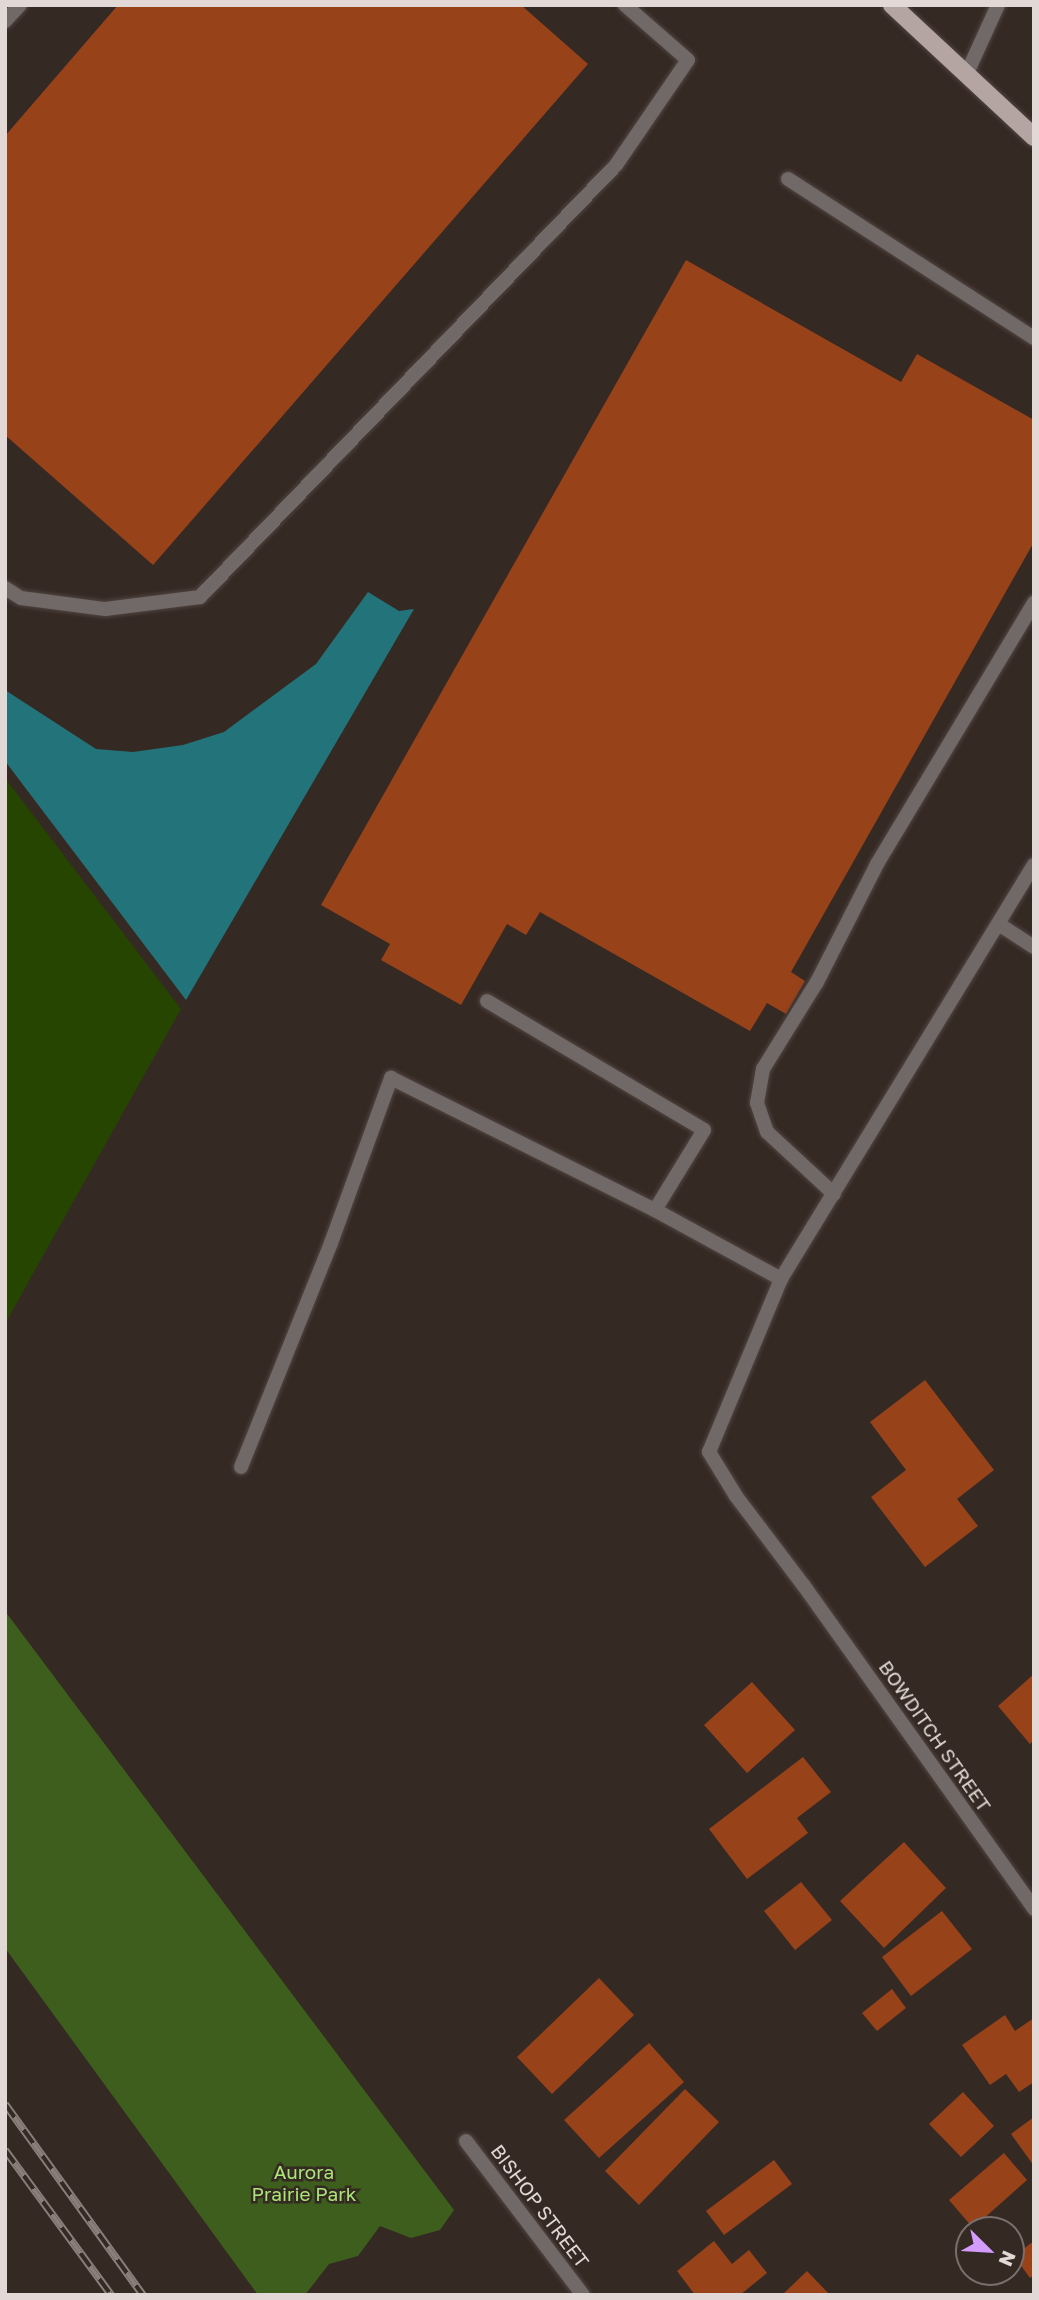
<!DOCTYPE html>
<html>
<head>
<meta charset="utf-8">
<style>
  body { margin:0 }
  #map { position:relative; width:1039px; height:2300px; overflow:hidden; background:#352924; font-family:"Golos Text",sans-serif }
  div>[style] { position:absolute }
  .green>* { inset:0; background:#264500 }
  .forest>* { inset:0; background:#3d5e1c }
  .water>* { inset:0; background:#23747a }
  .building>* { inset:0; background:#98421a }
  .roads { filter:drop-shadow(0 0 2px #514540) drop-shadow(0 0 2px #514540) }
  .lane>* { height:14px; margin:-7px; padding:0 7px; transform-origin:7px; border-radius:7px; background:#706967 }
  .street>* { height:14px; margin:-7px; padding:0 7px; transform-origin:7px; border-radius:7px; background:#706967 }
  .primary>* { height:18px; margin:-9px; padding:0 9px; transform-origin:9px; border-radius:9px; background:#b4a5a2 }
  .rail>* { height:8px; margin-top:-4px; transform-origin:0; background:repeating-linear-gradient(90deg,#352924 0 16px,#897e7a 0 32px); box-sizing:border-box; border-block:2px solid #897e7a }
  span { translate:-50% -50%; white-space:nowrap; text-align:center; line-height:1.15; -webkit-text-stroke:5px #352924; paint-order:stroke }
  .street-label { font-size:19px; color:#e2d9d6 }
  .park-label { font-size:19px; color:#aae676 }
  .frame { position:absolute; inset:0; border:7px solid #e2d9d6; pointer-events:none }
  .north { position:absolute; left:955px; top:2216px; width:70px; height:70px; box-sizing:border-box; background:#352924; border:2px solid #7a6f6b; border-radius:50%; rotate:114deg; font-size:19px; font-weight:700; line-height:28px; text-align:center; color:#e2d9d6 }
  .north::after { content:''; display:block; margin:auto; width:24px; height:32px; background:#d49cfc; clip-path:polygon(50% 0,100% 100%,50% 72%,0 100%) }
</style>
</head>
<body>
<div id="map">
  <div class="green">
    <div style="clip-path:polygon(5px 778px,181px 1009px,5px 1324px)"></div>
  </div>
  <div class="forest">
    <div style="clip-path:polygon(5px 1611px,454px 2210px,440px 2230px,411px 2238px,380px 2226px,358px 2256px,329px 2264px,305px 2295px,258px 2295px,5px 1948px)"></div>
  </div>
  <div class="water">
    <div style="clip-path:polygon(368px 592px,399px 611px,414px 609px,186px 1000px,5px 761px,5px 690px,96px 749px,133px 752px,183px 745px,224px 732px,316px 664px)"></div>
  </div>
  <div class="building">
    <div style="clip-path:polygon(118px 5px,521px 5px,588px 64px,153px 565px,5px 435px,5px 136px)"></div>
    <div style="clip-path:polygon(686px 260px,901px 382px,917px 354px,1034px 420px,1034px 542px,791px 972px,805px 981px,786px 1014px,767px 1003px,750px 1031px,540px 912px,526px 935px,507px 924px,461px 1005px,381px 960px,390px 944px,321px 905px)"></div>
    <div style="clip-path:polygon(925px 1380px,994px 1470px,957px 1499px,978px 1526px,925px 1567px,871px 1497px,906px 1470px,870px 1422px)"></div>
    <div style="clip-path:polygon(1034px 1674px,1034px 1740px,1030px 1744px,998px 1706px)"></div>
    <div style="clip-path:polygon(752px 1682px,795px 1730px,747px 1773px,704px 1725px)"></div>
    <div style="clip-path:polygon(803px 1757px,831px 1792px,797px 1818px,808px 1833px,747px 1879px,709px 1829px)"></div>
    <div style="clip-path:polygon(904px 1842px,946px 1888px,884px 1948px,840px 1901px)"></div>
    <div style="clip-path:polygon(801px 1882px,832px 1920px,795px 1950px,764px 1911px)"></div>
    <div style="clip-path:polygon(942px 1911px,972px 1949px,911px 1996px,882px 1957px)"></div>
    <div style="clip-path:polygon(599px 1978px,634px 2015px,552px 2094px,517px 2057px)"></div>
    <div style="clip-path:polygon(892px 1989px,906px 2008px,877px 2031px,862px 2013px)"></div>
    <div style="clip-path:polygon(1005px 2015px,1015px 2031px,1034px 2018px,1034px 2082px,1019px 2092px,1006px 2074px,990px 2085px,962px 2045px)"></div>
    <div style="clip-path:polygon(649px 2043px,684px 2082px,599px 2158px,564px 2120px)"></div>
    <div style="clip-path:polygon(685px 2089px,719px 2122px,639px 2205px,605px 2171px)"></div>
    <div style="clip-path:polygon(963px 2092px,994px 2126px,961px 2157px,929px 2124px)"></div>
    <div style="clip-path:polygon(1034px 2117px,1034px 2166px,1011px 2134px)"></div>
    <div style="clip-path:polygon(1004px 2153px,1027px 2180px,973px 2228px,949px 2200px)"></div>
    <div style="clip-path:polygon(774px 2160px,792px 2184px,724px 2235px,706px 2211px)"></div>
    <div style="clip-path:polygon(714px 2241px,732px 2264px,749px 2250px,767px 2273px,740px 2295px,695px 2295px,677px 2271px)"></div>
    <div style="clip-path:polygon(1034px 2241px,1034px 2275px,1030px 2278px,1014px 2256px)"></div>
    <div style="clip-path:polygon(807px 2271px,830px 2295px,782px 2295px)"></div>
  </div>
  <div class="roads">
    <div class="lane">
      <div style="left:5px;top:21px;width:22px;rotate:-47deg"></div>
      <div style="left:788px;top:179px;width:293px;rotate:32.9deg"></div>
      <div style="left:5px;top:588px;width:19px;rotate:32deg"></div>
      <div style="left:21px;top:598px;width:85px;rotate:7.5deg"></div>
      <div style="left:105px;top:609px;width:96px;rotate:-7.2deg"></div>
      <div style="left:200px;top:597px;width:600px;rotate:-46.08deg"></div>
      <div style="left:616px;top:165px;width:127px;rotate:-55.6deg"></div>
      <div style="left:688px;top:60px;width:84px;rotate:-138.9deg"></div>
      <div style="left:1000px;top:925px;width:40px;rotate:32.9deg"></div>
      <div style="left:487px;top:1001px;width:252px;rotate:30.7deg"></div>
      <div style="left:704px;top:1130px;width:94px;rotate:121.5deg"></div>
      <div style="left:655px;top:1210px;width:144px;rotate:28.7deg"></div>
      <div style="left:834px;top:1194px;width:91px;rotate:-137.2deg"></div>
      <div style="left:767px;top:1132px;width:31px;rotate:-109deg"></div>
      <div style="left:757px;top:1103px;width:35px;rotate:-80deg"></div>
      <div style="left:763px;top:1069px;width:102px;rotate:-58.2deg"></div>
      <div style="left:817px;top:982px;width:132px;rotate:-63deg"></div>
      <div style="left:877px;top:864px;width:305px;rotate:-59deg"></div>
      <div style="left:241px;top:1467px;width:241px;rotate:-68.1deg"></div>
      <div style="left:331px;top:1243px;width:176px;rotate:-70deg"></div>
      <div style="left:391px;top:1078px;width:295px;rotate:26.6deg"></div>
      <div style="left:804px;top:1586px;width:113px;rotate:-127.1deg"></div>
      <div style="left:736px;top:1496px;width:52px;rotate:-121.5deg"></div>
      <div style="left:709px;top:1452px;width:187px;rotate:-67.4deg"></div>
      <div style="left:781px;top:1279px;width:485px;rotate:-58.6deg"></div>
    </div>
    <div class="street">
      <div style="left:967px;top:73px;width:75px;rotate:-65.5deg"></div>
      <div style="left:804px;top:1586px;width:397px;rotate:54.5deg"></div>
      <div style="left:466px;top:2141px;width:193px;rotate:52.8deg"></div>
    </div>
    <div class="primary">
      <div style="left:892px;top:5px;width:194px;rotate:42.9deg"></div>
    </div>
  </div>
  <div class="rail">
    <div style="left:5px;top:2104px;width:236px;rotate:54.2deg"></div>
    <div style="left:5px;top:2150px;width:180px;rotate:53.8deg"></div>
  </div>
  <div class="street-label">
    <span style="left:935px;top:1736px;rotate:55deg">BOWDITCH STREET</span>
    <span style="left:540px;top:2206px;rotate:53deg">BISHOP STREET</span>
  </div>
  <div class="park-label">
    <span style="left:304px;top:2183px">Aurora<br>Prairie Park</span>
  </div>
  <div class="frame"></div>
  <div class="north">N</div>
</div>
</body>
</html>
